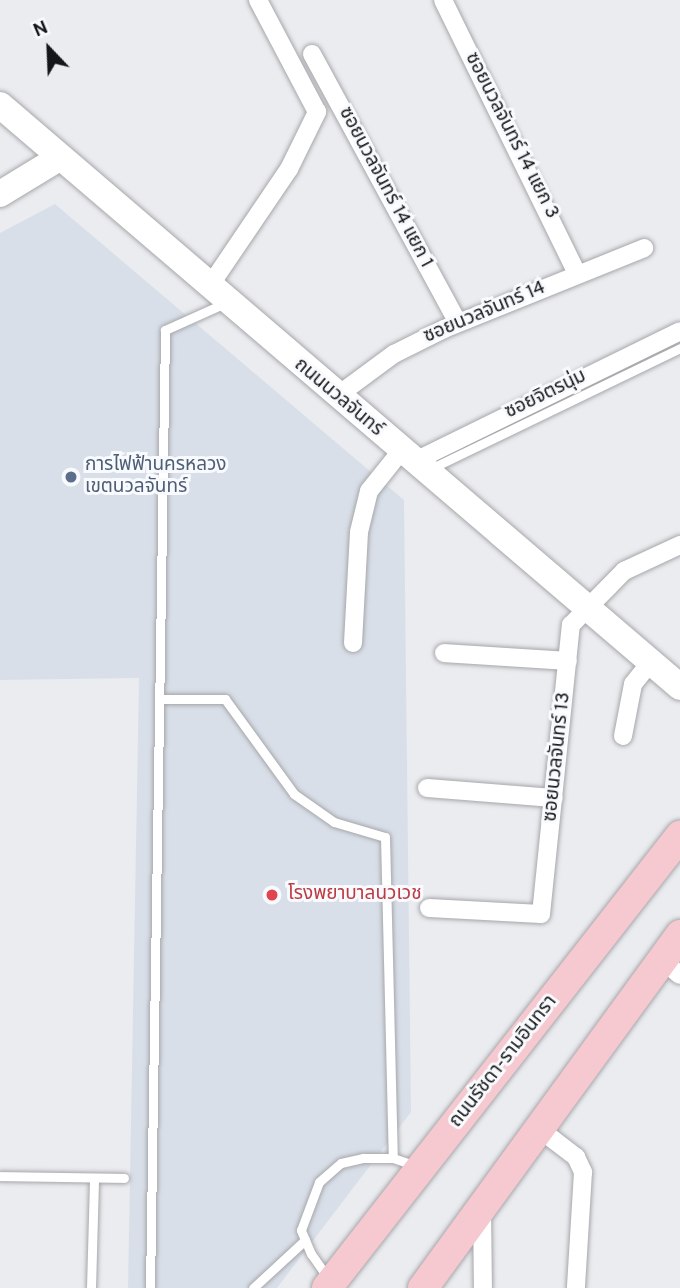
<!DOCTYPE html>
<html>
<head>
<meta charset="utf-8">
<style>
  body { margin:0 }
  #map { position:relative; width:680px; height:1288px; overflow:hidden; background:#ebecf0; font-family:Overpass,"Noto Sans Thai",sans-serif }
  div>[style] { position:absolute }
  .built>* { inset:0; background:#d9dfe9 }
  .roads { filter:drop-shadow(0 0 2px #a6a7aa) drop-shadow(0 0 2px #a6a7aa) }
  .lane>* { height:9px; margin:-4.5px; padding:0 4.5px; transform-origin:4.5px; border-radius:4.5px; background:#fff }
  .street>* { height:18px; margin:-9px; padding:0 9px; transform-origin:9px; border-radius:9px; background:#fff }
  .secondary>* { height:26px; margin:-13px; padding:0 13px; transform-origin:13px; border-radius:13px; background:#fff }
  .primary>* { height:30px; margin:-15px; padding:0 15px; transform-origin:15px; border-radius:15px; background:#f6c8cf }
  .dots>* { width:19px; height:19px; translate:-50% -50%; box-sizing:border-box; border:4px solid #f8fafd; border-radius:50% }
  span { translate:-50% -50%; white-space:nowrap; text-align:center; line-height:1.15; -webkit-text-stroke:6px #f8fafd; paint-order:stroke }
  .street-label { font-size:19px; color:#151617 }
  .service-label { font-size:19px; color:#4e5e75 }
  .left { translate:0 -50%; text-align:left }
  .health-label { font-size:19px; color:#be3a42 }
  .north { position:absolute; left:14px; top:14px; width:70px; height:70px; -webkit-text-stroke:5px #f8fafd; paint-order:stroke; rotate:337deg; font-size:19px; font-weight:700; line-height:28px; text-align:center; color:#151617 }
  .north::after { content:''; display:block; margin:auto; width:24px; height:32px; background:#151617; clip-path:polygon(50% 0,100% 100%,50% 72%,0 100%) }
</style>
</head>
<body>
<div id="map">
  <div class="built">
    <div style="clip-path:polygon(55px 204px,404px 500px,411px 1112px,277px 1288px,128px 1288px,139px 678px,0 680px,0 233px)"></div>
  </div>
  <div class="roads">
    <div class="lane">
      <div style="left:430px;top:469px;width:278px;rotate:-25.8deg"></div>
      <div style="left:159px;top:699px;width:66px"></div>
      <div style="left:225px;top:699px;width:117px;rotate:54deg"></div>
      <div style="left:294px;top:794px;width:49px;rotate:35deg"></div>
      <div style="left:334px;top:822px;width:53px;rotate:16.4deg"></div>
      <div style="left:385px;top:837px;width:321px;rotate:88.6deg"></div>
      <div style="left:0;top:1176px;width:124px;rotate:0.9deg"></div>
      <div style="left:328px;top:1278px;width:29px;rotate:-125deg"></div>
      <div style="left:311px;top:1254px;width:26px;rotate:-113deg"></div>
      <div style="left:301px;top:1230px;width:51px;rotate:-69.4deg"></div>
      <div style="left:319px;top:1182px;width:29px;rotate:-41deg"></div>
      <div style="left:341px;top:1163px;width:23px;rotate:-13deg"></div>
      <div style="left:363px;top:1158px;width:30px"></div>
      <div style="left:393px;top:1158px;width:24px;rotate:19deg"></div>
      <div style="left:91px;top:1288px;width:110px;rotate:-88.4deg"></div>
      <div style="left:150px;top:1288px;width:958px;rotate:-89.1deg"></div>
      <div style="left:165px;top:330px;width:66px;rotate:-24.2deg"></div>
      <div style="left:253px;top:1288px;width:71px;rotate:-42.7deg"></div>
    </div>
    <div class="street">
      <div style="left:443px;top:0;width:304px;rotate:63.9deg"></div>
      <div style="left:312px;top:54px;width:306px;rotate:61.5deg"></div>
      <div style="left:209px;top:287px;width:143px;rotate:-55.9deg"></div>
      <div style="left:289px;top:169px;width:64px;rotate:-63.8deg"></div>
      <div style="left:317px;top:112px;width:127px;rotate:-117.8deg"></div>
      <div style="left:337px;top:396px;width:71px;rotate:-36.4deg"></div>
      <div style="left:394px;top:354px;width:56px;rotate:-26.6deg"></div>
      <div style="left:444px;top:329px;width:216px;rotate:-22deg"></div>
      <div style="left:413px;top:462px;width:297px;rotate:-26.1deg"></div>
      <div style="left:353px;top:643px;width:111px;rotate:-86.9deg"></div>
      <div style="left:359px;top:532px;width:42px;rotate:-76.3deg"></div>
      <div style="left:369px;top:491px;width:51px;rotate:-51.3deg"></div>
      <div style="left:444px;top:653px;width:124px;rotate:3.7deg"></div>
      <div style="left:623px;top:736px;width:53px;rotate:-79.1deg"></div>
      <div style="left:633px;top:684px;width:28px;rotate:-51deg"></div>
      <div style="left:427px;top:788px;width:127px;rotate:4.5deg"></div>
      <div style="left:429px;top:908px;width:112px;rotate:3.1deg"></div>
      <div style="left:541px;top:914px;width:291px;rotate:-84.1deg"></div>
      <div style="left:571px;top:625px;width:76px;rotate:-45.5deg"></div>
      <div style="left:624px;top:571px;width:62px;rotate:-24.9deg"></div>
      <div style="left:662px;top:960px;width:23px;rotate:40deg"></div>
      <div style="left:538px;top:1128px;width:48px;rotate:37.3deg"></div>
      <div style="left:576px;top:1157px;width:17px;rotate:65deg"></div>
      <div style="left:583px;top:1172px;width:116px;rotate:93.5deg"></div>
      <div style="left:482px;top:1209px;width:79px;rotate:89.3deg"></div>
    </div>
    <div class="secondary">
      <div style="left:0;top:105px;width:895px;rotate:40.56deg"></div>
      <div style="left:0;top:194px;width:69px;rotate:-31.4deg"></div>
    </div>
    <div class="primary">
      <div style="left:327px;top:1288px;width:574px;rotate:-52.01deg"></div>
      <div style="left:423px;top:1288px;width:437px;rotate:-53.9deg"></div>
    </div>
  </div>
  <div class="dots">
    <div style="left:71px;top:477px;background:#5c6f8a"></div>
    <div style="left:272px;top:895px;background:#e0444e"></div>
  </div>
  <div class="street-label">
    <span style="left:511px;top:136px;rotate:63deg">ซอยนวลจันทร์ 14 แยก 3</span>
    <span style="left:385px;top:188px;rotate:62deg">ซอยนวลจันทร์ 14 แยก 1</span>
    <span style="left:485px;top:313px;rotate:-23deg">ซอยนวลจันทร์ 14</span>
    <span style="left:546px;top:395px;rotate:-26deg">ซอยจิตรนุ่ม</span>
    <span style="left:338px;top:398px;rotate:40deg">ถนนนวลจันทร์</span>
    <span style="left:558px;top:757px;rotate:-84deg">ซอยนวลจันทร์ 13</span>
    <span style="left:504px;top:1062px;rotate:-52deg">ถนนรัชดา-รามอินทรา</span>
  </div>
  <div class="service-label">
    <span class="left" style="left:85px;top:477px">การไฟฟ้านครหลวง<br>เขตนวลจันทร์</span>
  </div>
  <div class="health-label">
    <span class="left" style="left:288px;top:895px">โรงพยาบาลนวเวช</span>
  </div>
  <div class="north">N</div>
</div>
</body>
</html>
